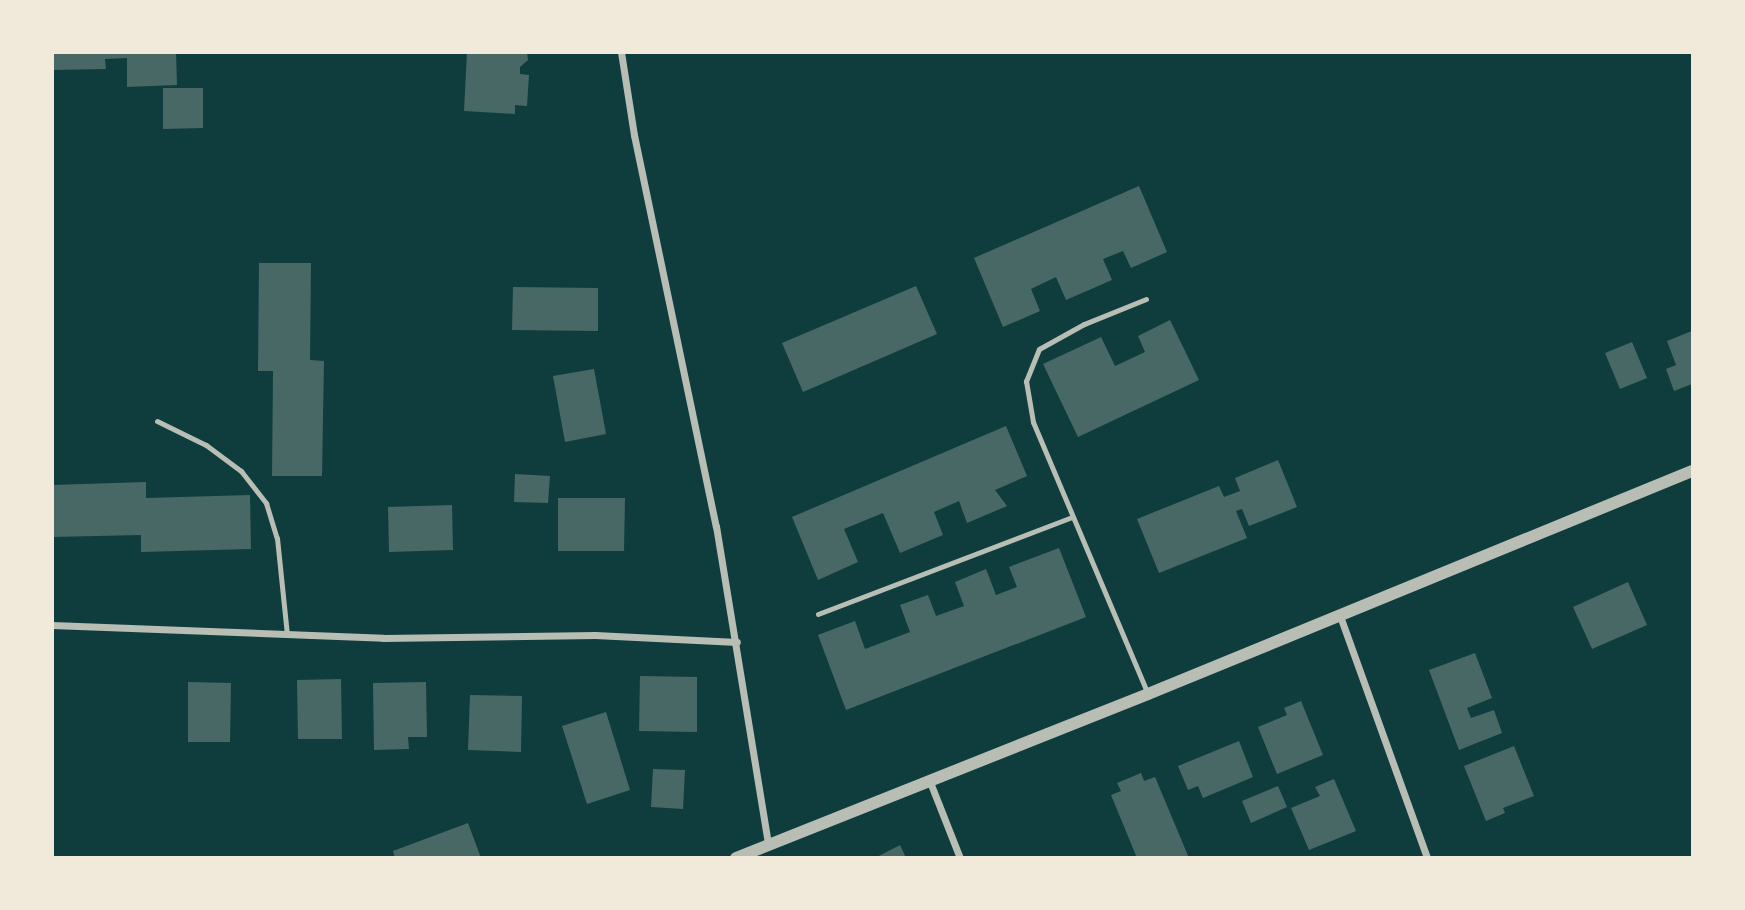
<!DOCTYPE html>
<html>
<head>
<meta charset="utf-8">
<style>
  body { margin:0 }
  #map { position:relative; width:1745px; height:910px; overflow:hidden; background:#0f3d3e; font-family:"IBM Plex Sans",sans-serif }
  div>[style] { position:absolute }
  .building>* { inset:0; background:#486865 }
  .service>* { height:5px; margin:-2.5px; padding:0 2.5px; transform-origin:2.5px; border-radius:2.5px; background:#b8beb3 }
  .minor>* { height:7px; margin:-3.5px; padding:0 3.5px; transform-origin:3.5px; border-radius:3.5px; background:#b8beb3 }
  .tertiary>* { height:12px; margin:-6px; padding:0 6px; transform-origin:6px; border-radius:6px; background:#b8beb3 }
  span { translate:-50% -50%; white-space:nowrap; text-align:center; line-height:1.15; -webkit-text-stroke:5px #f1e9da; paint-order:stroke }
  .frame { position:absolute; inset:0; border:54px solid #f1e9da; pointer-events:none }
</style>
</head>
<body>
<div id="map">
  <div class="building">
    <div style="clip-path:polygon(52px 52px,176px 52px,177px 85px,127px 87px,127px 58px,105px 59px,106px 69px,52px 70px)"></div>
    <div style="clip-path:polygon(467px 52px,527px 52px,528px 60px,520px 67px,520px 74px,529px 75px,527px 106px,515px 105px,515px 114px,464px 111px)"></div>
    <div style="clip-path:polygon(163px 88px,203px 88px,203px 128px,163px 129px)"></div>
    <div style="clip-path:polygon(1139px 186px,1167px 252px,1131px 268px,1123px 251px,1103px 259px,1112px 280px,1066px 300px,1056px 277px,1031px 289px,1040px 311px,1003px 327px,974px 258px)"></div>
    <div style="clip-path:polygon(259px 263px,311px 263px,310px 360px,324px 361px,322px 476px,272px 476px,273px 371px,258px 371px)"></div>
    <div style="clip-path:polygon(916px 286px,937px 334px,803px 392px,782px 343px)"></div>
    <div style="clip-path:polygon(513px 287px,598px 288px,598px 331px,512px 330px)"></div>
    <div style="clip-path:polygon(1170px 320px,1199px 380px,1078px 437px,1043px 364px,1101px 337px,1115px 366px,1145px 352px,1138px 336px)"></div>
    <div style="clip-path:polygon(1692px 331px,1692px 384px,1674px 391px,1666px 369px,1676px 365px,1667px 341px)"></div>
    <div style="clip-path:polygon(1632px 342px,1647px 378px,1620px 389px,1605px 353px)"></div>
    <div style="clip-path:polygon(594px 369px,606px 434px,565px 442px,553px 376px)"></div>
    <div style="clip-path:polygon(1006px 426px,1027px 476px,995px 490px,1007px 506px,967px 523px,959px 501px,934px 512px,943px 535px,900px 553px,883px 513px,844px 529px,858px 562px,818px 580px,792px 517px)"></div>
    <div style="clip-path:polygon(1278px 460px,1297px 507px,1249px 526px,1242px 509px,1236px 511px,1247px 538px,1159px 573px,1137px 519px,1219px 486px,1224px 497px,1240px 491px,1235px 478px)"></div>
    <div style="clip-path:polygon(515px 474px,550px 476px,548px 503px,514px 502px)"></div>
    <div style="clip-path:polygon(146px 482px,146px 498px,250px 495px,251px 549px,141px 552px,141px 535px,52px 537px,52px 485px)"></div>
    <div style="clip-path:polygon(558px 498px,625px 498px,624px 551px,558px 551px)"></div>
    <div style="clip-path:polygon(452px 505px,453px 550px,389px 552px,388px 507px)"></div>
    <div style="clip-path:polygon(1059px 548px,1086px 617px,846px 710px,818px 635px,855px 621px,865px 649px,910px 632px,900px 605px,928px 595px,936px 616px,964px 606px,955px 582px,986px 569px,996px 595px,1017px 587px,1009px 567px)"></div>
    <div style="clip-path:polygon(1628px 582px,1647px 625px,1592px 649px,1573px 607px)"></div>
    <div style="clip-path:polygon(1475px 653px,1492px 698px,1467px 708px,1471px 718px,1494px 710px,1502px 733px,1459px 750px,1429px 670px)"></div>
    <div style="clip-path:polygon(640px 676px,697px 677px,697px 732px,639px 731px)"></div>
    <div style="clip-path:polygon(341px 679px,342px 739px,298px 739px,297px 680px)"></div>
    <div style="clip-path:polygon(188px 682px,231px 683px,230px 742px,188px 742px)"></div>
    <div style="clip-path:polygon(426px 682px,427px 737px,408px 737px,409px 749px,374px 750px,373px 683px)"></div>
    <div style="clip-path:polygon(470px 695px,522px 696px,521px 752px,468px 750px)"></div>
    <div style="clip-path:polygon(1301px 701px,1323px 755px,1277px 774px,1258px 727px,1287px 715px,1284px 708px)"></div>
    <div style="clip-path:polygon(606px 712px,630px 790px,587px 804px,562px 726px)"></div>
    <div style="clip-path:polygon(1239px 741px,1253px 777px,1203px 798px,1198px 786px,1188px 790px,1178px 766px)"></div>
    <div style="clip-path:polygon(1514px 746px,1534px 796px,1503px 808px,1505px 813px,1486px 821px,1464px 766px)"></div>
    <div style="clip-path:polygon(653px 769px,685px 770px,683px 809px,651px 807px)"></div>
    <div style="clip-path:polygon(1141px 773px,1144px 781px,1155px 777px,1189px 858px,1137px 858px,1111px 795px,1121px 791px,1117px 783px)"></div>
    <div style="clip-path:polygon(1334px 779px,1356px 831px,1309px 850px,1291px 808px,1320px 796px,1315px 787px)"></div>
    <div style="clip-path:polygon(1278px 786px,1287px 807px,1251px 823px,1242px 801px)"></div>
    <div style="clip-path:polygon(468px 823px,481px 858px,395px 858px,393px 851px)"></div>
    <div style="clip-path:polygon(900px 845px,906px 858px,875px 858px)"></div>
  </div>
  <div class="service">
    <div style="left:1146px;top:299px;width:67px;rotate:158deg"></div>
    <div style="left:1084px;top:324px;width:51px;rotate:150.9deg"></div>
    <div style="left:1039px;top:349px;width:35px;rotate:112deg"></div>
    <div style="left:1026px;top:381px;width:42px;rotate:80.3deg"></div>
    <div style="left:1033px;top:422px;width:295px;rotate:67.1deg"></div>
    <div style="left:157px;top:421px;width:55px;rotate:26.1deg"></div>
    <div style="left:206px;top:445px;width:44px;rotate:36.6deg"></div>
    <div style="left:241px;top:471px;width:41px;rotate:52deg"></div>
    <div style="left:266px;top:503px;width:37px;rotate:73deg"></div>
    <div style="left:277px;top:538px;width:97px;rotate:84.1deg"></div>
    <div style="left:818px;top:614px;width:272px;rotate:-20.9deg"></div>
  </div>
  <div class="minor">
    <div style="left:621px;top:52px;width:84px;rotate:81.1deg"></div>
    <div style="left:634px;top:135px;width:400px;rotate:78.2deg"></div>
    <div style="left:716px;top:526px;width:323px;rotate:80.7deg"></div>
    <div style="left:1340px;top:616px;width:257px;rotate:70.2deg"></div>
    <div style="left:52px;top:625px;width:331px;rotate:2.2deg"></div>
    <div style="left:383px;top:638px;width:212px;rotate:-0.8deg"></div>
    <div style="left:595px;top:635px;width:142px;rotate:2.8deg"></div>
    <div style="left:930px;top:782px;width:82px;rotate:68.5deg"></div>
  </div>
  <div class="tertiary">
    <div style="left:736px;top:858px;width:443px;rotate:-21.7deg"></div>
    <div style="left:1148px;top:694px;width:588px;rotate:-22.29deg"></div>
  </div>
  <div class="frame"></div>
</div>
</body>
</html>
